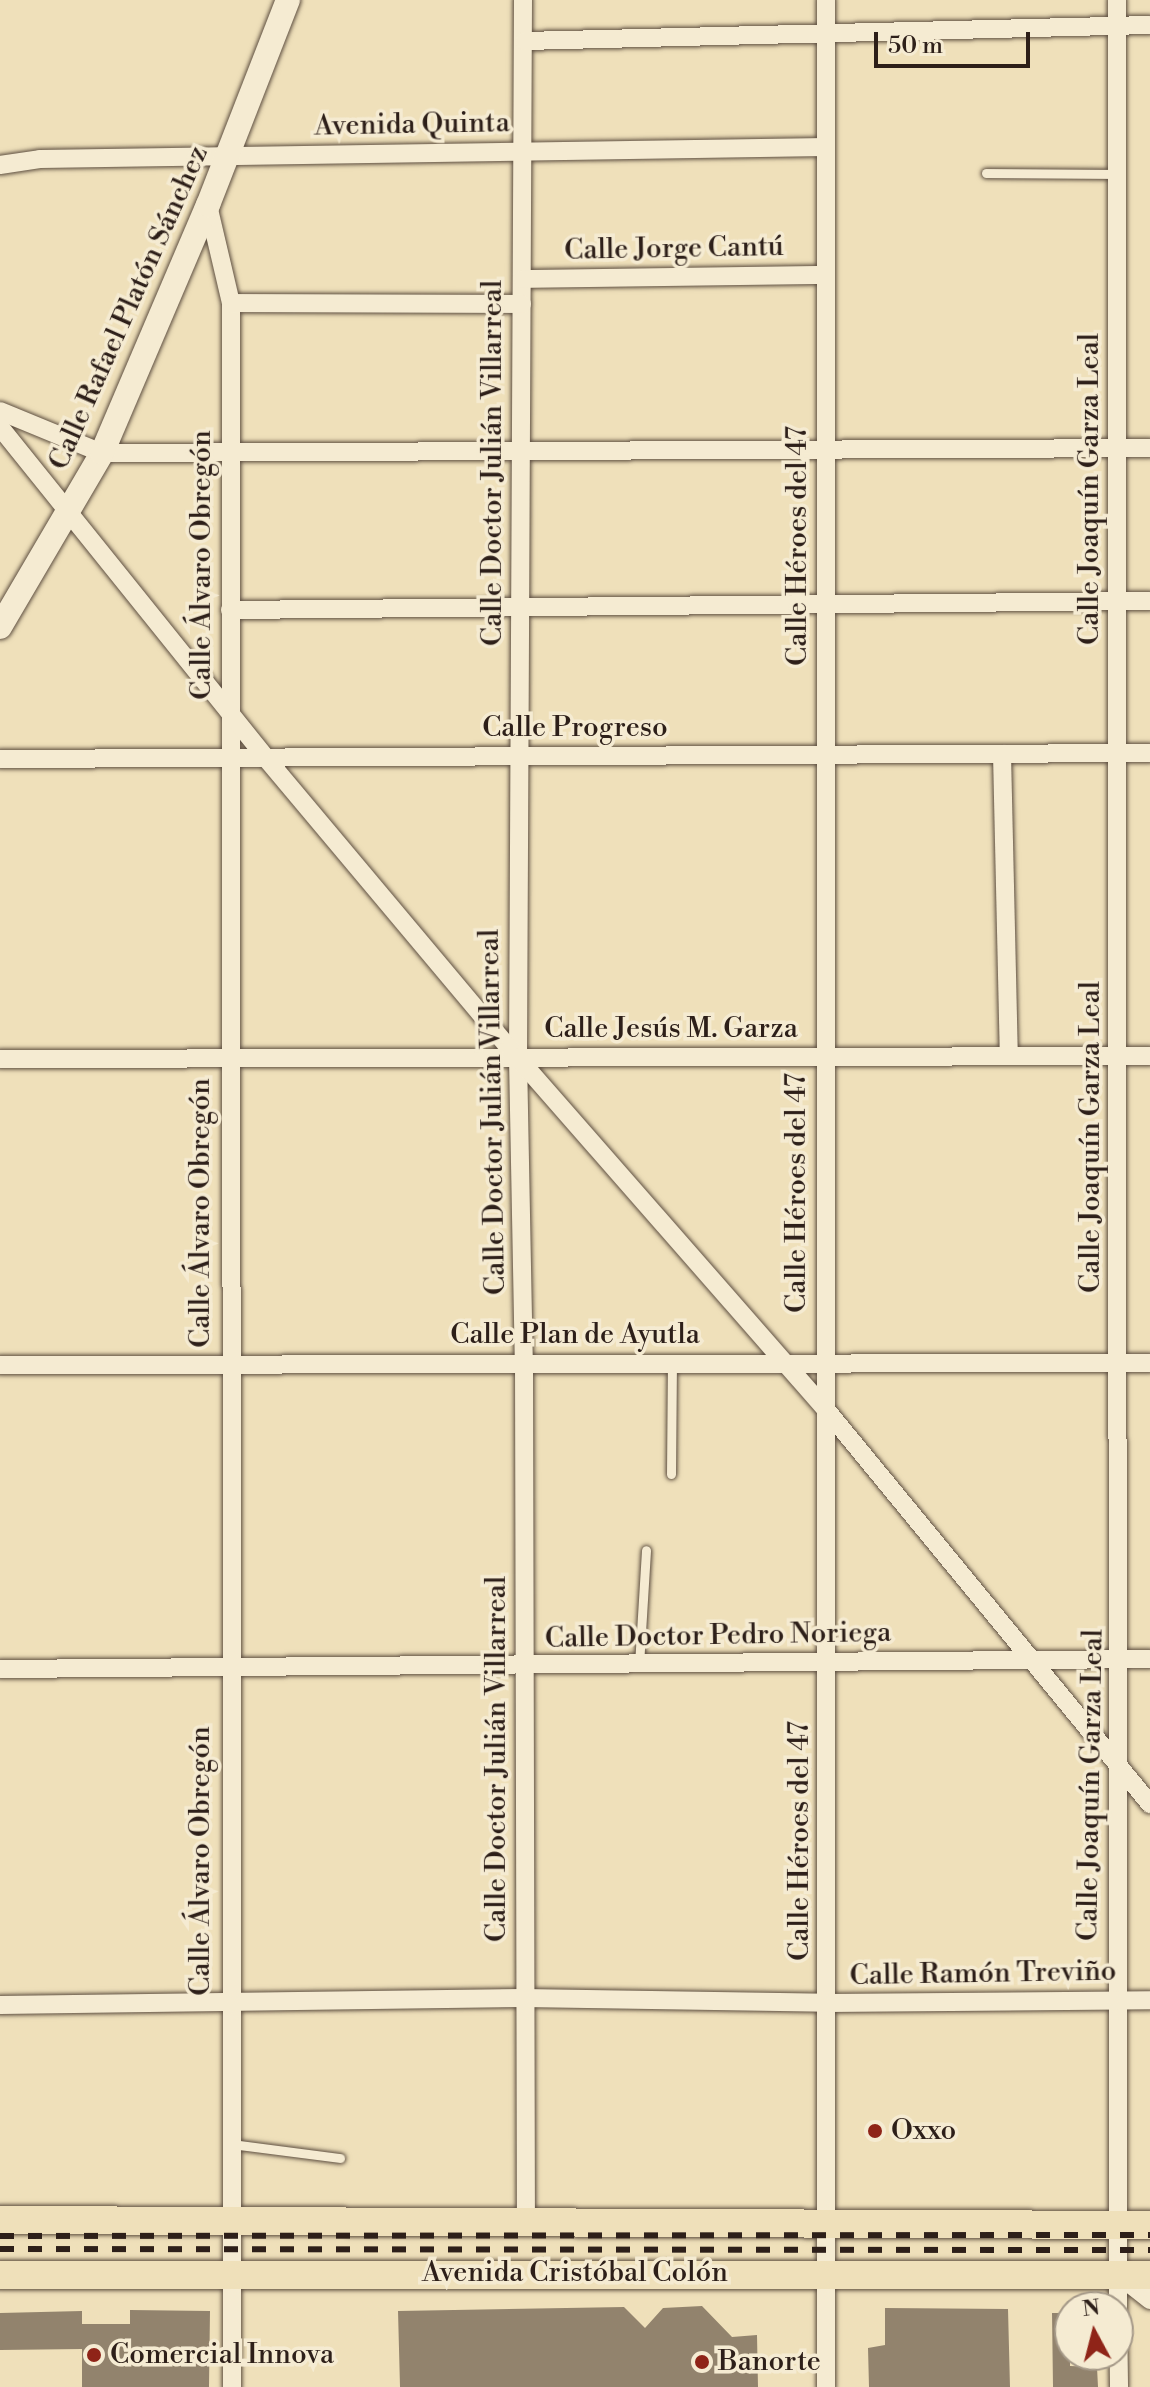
<!DOCTYPE html>
<html>
<head>
<meta charset="utf-8">
<style>
  body { margin:0 }
  #map { position:relative; width:1150px; height:2387px; overflow:hidden; background:#efe0ba; font-family:"Libre Bodoni",serif }
  div>[style] { position:absolute }
  .building>* { inset:0; background:#92836d }
  .roads { filter:drop-shadow(0 0 2px #5e4f41) drop-shadow(0 0 2px #5e4f41) }
  .lane>* { height:9px; margin:-4.5px; padding:0 4.5px; transform-origin:4.5px; border-radius:4.5px; background:#f5ebd2 }
  .street>* { height:18px; margin:-9px; padding:0 9px; transform-origin:9px; border-radius:9px; background:#f5ebd2 }
  .secondary>* { height:24px; margin:-12px; padding:0 12px; transform-origin:12px; border-radius:12px; background:#f5ebd2 }
  .primary>* { height:28px; margin:-14px; padding:0 14px; transform-origin:14px; border-radius:14px; background:#efe0ba }
  .rail>* { height:6px; margin-top:-3px; transform-origin:0; background:repeating-linear-gradient(90deg,#2d1f19 0 14px,transparent 0 28px) }
  .dots>* { width:22px; height:22px; translate:-50% -50%; box-sizing:border-box; border:4px solid #f5ebd2; border-radius:50% }
  span { translate:-50% -50%; white-space:nowrap; text-align:center; line-height:1.15; -webkit-text-stroke:7px #f5ebd2; paint-order:stroke }
  .street-label { font-size:28px; color:#2d1f19 }
  .poi-label { font-size:28px; color:#2d1f19 }
  .left { translate:0 -50%; text-align:left }
  .north { position:absolute; left:1054px; top:2291px; width:80px; height:80px; box-sizing:border-box; background:#f5ebd2; border:2px solid #a59988; border-radius:50%; rotate:353deg; font-size:22px; font-weight:700; line-height:32px; text-align:center; color:#2d1f19 }
  .north::after { content:''; display:block; margin:auto; width:28px; height:36px; background:#8f2418; clip-path:polygon(50% 0,100% 100%,50% 72%,0 100%) }
  .scale { position:absolute; left:874px; top:32px; width:156px; height:36px; box-sizing:border-box; border:4px solid #2d1f19; border-top:0; padding-left:10px; font-size:24px; line-height:28px; white-space:nowrap; color:#2d1f19; -webkit-text-stroke:6px #f5ebd2; paint-order:stroke }
</style>
</head>
<body>
<div id="map">
  <div class="building">
    <div style="clip-path:polygon(702px 2306px,732px 2337px,757px 2335px,758px 2387px,400px 2387px,398px 2311px,624px 2307px,645px 2328px,663px 2308px)"></div>
    <div style="clip-path:polygon(885px 2308px,1008px 2309px,1010px 2387px,869px 2387px,868px 2348px,885px 2345px)"></div>
    <div style="clip-path:polygon(130px 2310px,210px 2311px,209px 2387px,82px 2387px,82px 2349px,0 2350px,0 2313px,82px 2311px,82px 2324px,130px 2324px)"></div>
    <div style="clip-path:polygon(1052px 2313px,1070px 2313px,1070px 2366px,1097px 2367px,1098px 2387px,1053px 2387px)"></div>
  </div>
  <div class="roads">
    <div class="lane">
      <div style="left:986px;top:173px;width:131px;rotate:0.4deg"></div>
      <div style="left:671px;top:1474px;width:111px;rotate:-89.5deg"></div>
      <div style="left:639px;top:1665px;width:115px;rotate:-86.5deg"></div>
      <div style="left:232px;top:2144px;width:109px;rotate:7.4deg"></div>
    </div>
    <div class="street">
      <div style="left:523px;top:0;width:1058px;rotate:90.27deg"></div>
      <div style="left:518px;top:1058px;width:305px;rotate:88.9deg"></div>
      <div style="left:524px;top:1363px;width:860px;rotate:89.87deg"></div>
      <div style="left:1117px;top:0;width:2307px;rotate:89.98deg"></div>
      <div style="left:525px;top:41px;width:625px;rotate:-1.47deg"></div>
      <div style="left:0;top:165px;width:40px;rotate:-8.5deg"></div>
      <div style="left:40px;top:159px;width:786px;rotate:-0.87deg"></div>
      <div style="left:208px;top:205px;width:101px;rotate:76.8deg"></div>
      <div style="left:231px;top:303px;width:2084px;rotate:89.97deg"></div>
      <div style="left:523px;top:279px;width:302px;rotate:-0.8deg"></div>
      <div style="left:231px;top:303px;width:291px;rotate:0.2deg"></div>
      <div style="left:0;top:411px;width:110px;rotate:22.4deg"></div>
      <div style="left:102px;top:453px;width:1048px;rotate:-0.27deg"></div>
      <div style="left:0;top:427px;width:423px;rotate:51.2deg"></div>
      <div style="left:265px;top:757px;width:393px;rotate:50deg"></div>
      <div style="left:518px;top:1058px;width:464px;rotate:48.8deg"></div>
      <div style="left:824px;top:1407px;width:514px;rotate:50.61deg"></div>
      <div style="left:230px;top:610px;width:920px;rotate:-0.56deg"></div>
      <div style="left:1002px;top:754px;width:302px;rotate:88.7deg"></div>
      <div style="left:0;top:759px;width:1150px;rotate:-0.3deg"></div>
      <div style="left:0;top:1059px;width:1150px;rotate:-0.15deg"></div>
      <div style="left:0;top:1365px;width:1150px;rotate:-0.1deg"></div>
      <div style="left:0;top:1669px;width:1150px;rotate:-0.5deg"></div>
      <div style="left:0;top:2005px;width:523px;rotate:-0.77deg"></div>
      <div style="left:523px;top:1998px;width:304px;rotate:0.9deg"></div>
      <div style="left:827px;top:2003px;width:323px;rotate:-0.5deg"></div>
      <div style="left:1117px;top:2274px;width:42px;rotate:38.2deg"></div>
      <div style="left:1118px;top:2313px;width:74px;rotate:89.2deg"></div>
      <div style="left:826px;top:2387px;width:2387px;rotate:-90deg"></div>
    </div>
    <div class="secondary">
      <div style="left:0;top:627px;width:202px;rotate:-59.6deg"></div>
      <div style="left:102px;top:453px;width:270px;rotate:-66.9deg"></div>
      <div style="left:208px;top:205px;width:220px;rotate:-68.7deg"></div>
    </div>
    <div class="primary">
      <div style="left:0;top:2220px;width:1150px;rotate:0.25deg"></div>
      <div style="left:0;top:2275px;width:1150px"></div>
    </div>
  </div>
  <div class="rail">
    <div style="left:0;top:2236px;width:1150px;rotate:-0.05deg"></div>
    <div style="left:0;top:2249px;width:1150px;rotate:0.05deg"></div>
  </div>
  <div class="dots">
    <div style="left:875px;top:2131px;background:#8f2418"></div>
    <div style="left:94px;top:2355px;background:#8f2418"></div>
    <div style="left:702px;top:2362px;background:#8f2418"></div>
  </div>
  <div class="street-label">
    <span style="left:412px;top:125px;rotate:-1deg">Avenida Quinta</span>
    <span style="left:674px;top:249px;rotate:-1deg">Calle Jorge Cantú</span>
    <span style="left:129px;top:308px;rotate:-66deg">Calle Rafael Platón Sánchez</span>
    <span style="left:493px;top:463px;rotate:-90deg">Calle Doctor Julián Villarreal</span>
    <span style="left:1090px;top:489px;rotate:-90deg">Calle Joaquín Garza Leal</span>
    <span style="left:798px;top:546px;rotate:-90deg">Calle Héroes del 47</span>
    <span style="left:202px;top:565px;rotate:-90deg">Calle Álvaro Obregón</span>
    <span style="left:575px;top:728px">Calle Progreso</span>
    <span style="left:671px;top:1029px">Calle Jesús M. Garza</span>
    <span style="left:493px;top:1112px;rotate:-91deg">Calle Doctor Julián Villarreal</span>
    <span style="left:1091px;top:1137px;rotate:-90deg">Calle Joaquín Garza Leal</span>
    <span style="left:797px;top:1193px;rotate:-90deg">Calle Héroes del 47</span>
    <span style="left:201px;top:1213px;rotate:-90deg">Calle Álvaro Obregón</span>
    <span style="left:575px;top:1335px">Calle Plan de Ayutla</span>
    <span style="left:718px;top:1636px;rotate:-1deg">Calle Doctor Pedro Noriega</span>
    <span style="left:497px;top:1759px;rotate:-90deg">Calle Doctor Julián Villarreal</span>
    <span style="left:1091px;top:1785px;rotate:-89deg">Calle Joaquín Garza Leal</span>
    <span style="left:800px;top:1841px;rotate:-90deg">Calle Héroes del 47</span>
    <span style="left:201px;top:1861px;rotate:-90deg">Calle Álvaro Obregón</span>
    <span style="left:983px;top:1974px;rotate:-1deg">Calle Ramón Treviño</span>
    <span style="left:575px;top:2273px">Avenida Cristóbal Colón</span>
  </div>
  <div class="poi-label">
    <span class="left" style="left:891px;top:2131px">Oxxo</span>
    <span class="left" style="left:110px;top:2355px">Comercial Innova</span>
    <span class="left" style="left:718px;top:2362px">Banorte</span>
  </div>
  <div class="north">N</div>
  <div class="scale">50 m</div>
</div>
</body>
</html>
